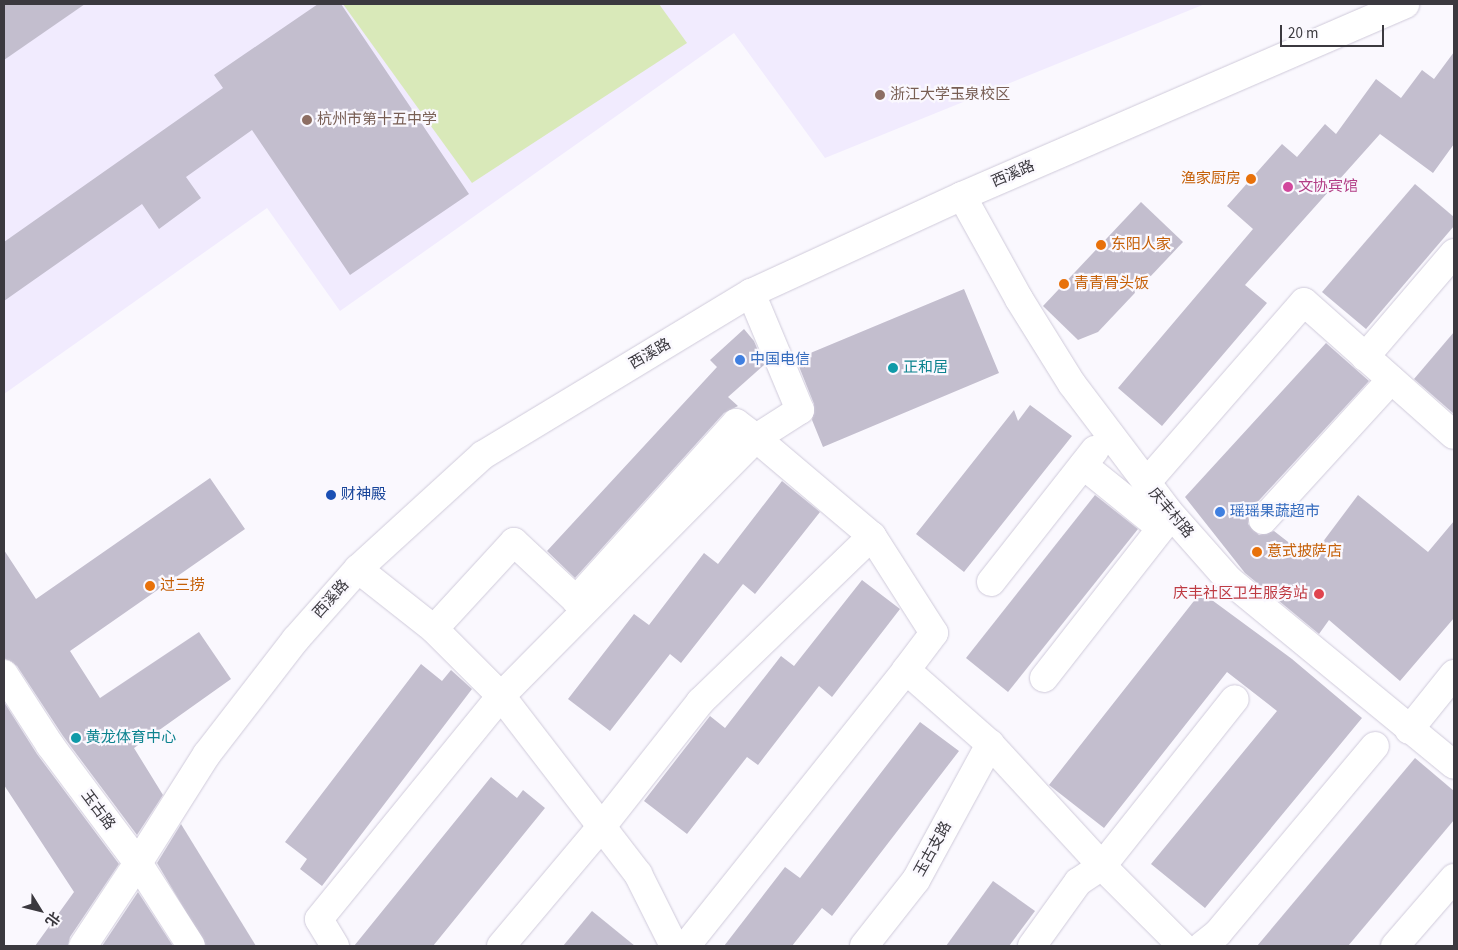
<!DOCTYPE html>
<html>
<head>
<meta charset="utf-8">
<style>
  body { margin:0 }
  #map { position:relative; width:1458px; height:950px; overflow:hidden; background:#faf8fe; font-family:"Source Sans 3","Noto Sans SC",sans-serif }
  div>[style] { position:absolute }
  .built>* { inset:0; background:#f1ebfe }
  .green>* { inset:0; background:#d9e9b9 }
  .building>* { inset:0; background:#c3bece }
  .roads { filter:drop-shadow(0 0 1px #cfcada) drop-shadow(0 0 1px #cfcada) }
  .minor>* { height:28px; margin:-14px; padding:0 14px; transform-origin:14px; border-radius:14px; background:#fff }
  .major>* { height:28px; margin:-14px; padding:0 14px; transform-origin:14px; border-radius:14px; background:#fff }
  .dots>* { width:14px; height:14px; translate:-50% -50%; box-sizing:border-box; border:2px solid #faf8fe; border-radius:50% }
  span { translate:-50% -50%; white-space:nowrap; text-align:center; line-height:1.15; -webkit-text-stroke:4.5px #faf8fe; paint-order:stroke }
  .education-label { font-size:15px; color:#785e54 }
  .left { translate:0 -50%; text-align:left }
  .street-label { font-size:15px; color:#3b393f }
  .food-label { font-size:15px; color:#c56008 }
  .right { translate:-100% -50%; text-align:right }
  .hotel-label { font-size:15px; color:#b23c85 }
  .shop-label { font-size:15px; color:#366cbe }
  .culture-label { font-size:15px; color:#0d838f }
  .transit-label { font-size:15px; color:#164399 }
  .health-label { font-size:15px; color:#be3a42 }
  .frame { position:absolute; inset:0; border:5px solid #3b393f; pointer-events:none }
  .north { position:absolute; left:15px; top:885px; width:50px; height:50px; -webkit-text-stroke:4px #faf8fe; paint-order:stroke; rotate:126deg; font-size:14px; font-weight:700; line-height:20px; text-align:center; color:#3b393f }
  .north::after { content:''; display:block; margin:auto; width:18px; height:22px; background:#3b393f; clip-path:polygon(50% 0,100% 100%,50% 72%,0 100%) }
  .scale { position:absolute; left:1280px; top:25px; width:104px; height:22px; box-sizing:border-box; border:2px solid #3b393f; border-top:0; padding-left:6px; font-size:15px; line-height:18px; white-space:nowrap; color:#3b393f; -webkit-text-stroke:4px #faf8fe; paint-order:stroke }
</style>
</head>
<body>
<div id="map">
  <div class="built">
    <div style="clip-path:polygon(4px 4px,1205px 4px,825px 158px,734px 33px,340px 311px,267px 208px,4px 394px)"></div>
  </div>
  <div class="green">
    <div style="clip-path:polygon(343px 4px,659px 4px,687px 43px,472px 183px)"></div>
  </div>
  <div class="building">
    <div style="clip-path:polygon(4px 4px,85px 4px,4px 60px)"></div>
    <div style="clip-path:polygon(318px 4px,341px 4px,469px 194px,350px 275px,252px 130px,186px 177px,201px 198px,159px 229px,142px 204px,4px 301px,4px 242px,223px 88px,214px 75px)"></div>
    <div style="clip-path:polygon(1454px 52px,1454px 144px,1433px 173px,1380px 134px,1245px 285px,1267px 303px,1162px 426px,1118px 388px,1253px 229px,1227px 206px,1282px 144px,1297px 157px,1325px 124px,1336px 134px,1376px 79px,1401px 98px,1422px 70px,1434px 79px)"></div>
    <div style="clip-path:polygon(1415px 184px,1454px 217px,1454px 226px,1366px 329px,1322px 292px)"></div>
    <div style="clip-path:polygon(1141px 202px,1183px 242px,1098px 332px,1078px 340px,1043px 306px)"></div>
    <div style="clip-path:polygon(964px 289px,999px 373px,823px 447px,812px 420px,814px 404px,796px 359px)"></div>
    <div style="clip-path:polygon(744px 329px,754px 341px,764px 365px,728px 397px,738px 406px,724px 413px,575px 578px,547px 551px,717px 367px,710px 360px)"></div>
    <div style="clip-path:polygon(1454px 332px,1454px 414px,1414px 379px)"></div>
    <div style="clip-path:polygon(1326px 343px,1369px 381px,1251px 509px,1248px 524px,1259px 535px,1274px 531px,1310px 559px,1358px 495px,1428px 552px,1454px 521px,1454px 618px,1400px 681px,1329px 620px,1319px 634px,1245px 573px,1185px 497px)"></div>
    <div style="clip-path:polygon(1030px 405px,1072px 436px,964px 572px,916px 534px,1014px 410px,1018px 421px)"></div>
    <div style="clip-path:polygon(210px 478px,245px 529px,70px 651px,100px 698px,199px 632px,231px 679px,134px 748px,163px 795px,137px 835px,63px 736px,17px 666px,4px 658px,4px 550px,36px 599px)"></div>
    <div style="clip-path:polygon(782px 481px,820px 512px,755px 594px,743px 584px,681px 663px,670px 654px,610px 731px,568px 699px,634px 614px,649px 625px,704px 553px,718px 564px)"></div>
    <div style="clip-path:polygon(1095px 495px,1138px 529px,1008px 692px,966px 658px)"></div>
    <div style="clip-path:polygon(862px 580px,900px 609px,832px 697px,819px 686px,758px 765px,747px 757px,687px 834px,644px 801px,710px 716px,725px 728px,781px 656px,794px 666px)"></div>
    <div style="clip-path:polygon(1201px 592px,1292px 659px,1362px 718px,1205px 908px,1151px 864px,1277px 711px,1227px 672px,1104px 828px,1049px 785px)"></div>
    <div style="clip-path:polygon(421px 664px,442px 681px,451px 670px,472px 689px,322px 886px,300px 869px,307px 859px,285px 842px)"></div>
    <div style="clip-path:polygon(4px 702px,37px 754px,119px 864px,70px 937px,68px 946px,35px 946px,74px 892px,4px 785px)"></div>
    <div style="clip-path:polygon(920px 722px,959px 751px,832px 916px,822px 908px,792px 946px,724px 946px,785px 867px,800px 878px)"></div>
    <div style="clip-path:polygon(1415px 758px,1454px 791px,1454px 820px,1348px 946px,1257px 946px)"></div>
    <div style="clip-path:polygon(491px 777px,517px 798px,523px 790px,545px 808px,433px 946px,354px 946px)"></div>
    <div style="clip-path:polygon(181px 824px,256px 946px,206px 946px,157px 863px)"></div>
    <div style="clip-path:polygon(993px 881px,1035px 911px,1009px 946px,946px 946px)"></div>
    <div style="clip-path:polygon(138px 892px,173px 946px,102px 946px)"></div>
    <div style="clip-path:polygon(592px 911px,635px 946px,563px 946px)"></div>
  </div>
  <div class="roads">
    <div class="minor">
      <div style="left:962px;top:196px;width:118px;rotate:61deg"></div>
      <div style="left:1019px;top:299px;width:100px;rotate:58.1deg"></div>
      <div style="left:1072px;top:384px;width:159px;rotate:52.9deg"></div>
      <div style="left:1168px;top:511px;width:92px;rotate:48.5deg"></div>
      <div style="left:1229px;top:580px;width:291px;rotate:39.4deg"></div>
      <div style="left:751px;top:293px;width:127px;rotate:67.3deg"></div>
      <div style="left:800px;top:410px;width:52px;rotate:147.5deg"></div>
      <div style="left:756px;top:438px;width:152px;rotate:40.2deg"></div>
      <div style="left:1365px;top:357px;width:137px;rotate:-49.4deg"></div>
      <div style="left:1146px;top:483px;width:240px;rotate:-48.9deg"></div>
      <div style="left:1304px;top:302px;width:200px;rotate:41.6deg"></div>
      <div style="left:1263px;top:520px;width:190px;rotate:-47.6deg"></div>
      <div style="left:358px;top:569px;width:97px;rotate:38.3deg"></div>
      <div style="left:434px;top:629px;width:95px;rotate:45deg"></div>
      <div style="left:501px;top:696px;width:225px;rotate:52.4deg"></div>
      <div style="left:638px;top:874px;width:80px;rotate:63.4deg"></div>
      <div style="left:991px;top:582px;width:168px;rotate:-51.8deg"></div>
      <div style="left:1044px;top:678px;width:190px;rotate:-52deg"></div>
      <div style="left:1161px;top:528px;width:100px;rotate:-141.1deg"></div>
      <div style="left:1409px;top:730px;width:72px;rotate:-51.2deg"></div>
      <div style="left:83px;top:946px;width:100px;rotate:-56.5deg"></div>
      <div style="left:335px;top:946px;width:31px;rotate:-121deg"></div>
      <div style="left:319px;top:919px;width:288px;rotate:-50.8deg"></div>
      <div style="left:501px;top:696px;width:363px;rotate:-45.3deg"></div>
      <div style="left:756px;top:438px;width:25px;rotate:-143deg"></div>
      <div style="left:736px;top:423px;width:239px;rotate:132.1deg"></div>
      <div style="left:576px;top:600px;width:85px;rotate:-136.9deg"></div>
      <div style="left:514px;top:542px;width:118px;rotate:132.6deg"></div>
      <div style="left:501px;top:946px;width:158px;rotate:-49.9deg"></div>
      <div style="left:603px;top:825px;width:157px;rotate:-51.7deg"></div>
      <div style="left:700px;top:702px;width:239px;rotate:-44deg"></div>
      <div style="left:872px;top:536px;width:115px;rotate:57.4deg"></div>
      <div style="left:934px;top:633px;width:46px;rotate:127.1deg"></div>
      <div style="left:906px;top:670px;width:112px;rotate:41.4deg"></div>
      <div style="left:990px;top:744px;width:166px;rotate:47.4deg"></div>
      <div style="left:1102px;top:866px;width:113px;rotate:45deg"></div>
      <div style="left:686px;top:946px;width:353px;rotate:-51.4deg"></div>
      <div style="left:864px;top:946px;width:84px;rotate:-51.8deg"></div>
      <div style="left:916px;top:880px;width:155px;rotate:-61.4deg"></div>
      <div style="left:1032px;top:946px;width:79px;rotate:-54.3deg"></div>
      <div style="left:1078px;top:882px;width:29px;rotate:-34deg"></div>
      <div style="left:1102px;top:866px;width:213px;rotate:-51.5deg"></div>
      <div style="left:1202px;top:946px;width:21px;rotate:-39deg"></div>
      <div style="left:1218px;top:933px;width:244px;rotate:-50deg"></div>
      <div style="left:1395px;top:946px;width:90px;rotate:-49.1deg"></div>
    </div>
    <div class="major">
      <div style="left:4px;top:674px;width:85px;rotate:57.1deg"></div>
      <div style="left:50px;top:745px;width:147px;rotate:53.3deg"></div>
      <div style="left:138px;top:863px;width:98px;rotate:57.4deg"></div>
      <div style="left:138px;top:863px;width:129px;rotate:-57.7deg"></div>
      <div style="left:207px;top:754px;width:145px;rotate:-52.3deg"></div>
      <div style="left:296px;top:639px;width:94px;rotate:-48.5deg"></div>
      <div style="left:358px;top:569px;width:169px;rotate:-42.4deg"></div>
      <div style="left:483px;top:455px;width:313px;rotate:-31.2deg"></div>
      <div style="left:751px;top:293px;width:232px;rotate:-24.7deg"></div>
      <div style="left:962px;top:196px;width:483px;rotate:-23.4deg"></div>
    </div>
  </div>
  <div class="dots">
    <div style="left:880px;top:95px;background:#8d6e63"></div>
    <div style="left:307px;top:120px;background:#8d6e63"></div>
    <div style="left:1251px;top:179px;background:#e8710a"></div>
    <div style="left:1288px;top:187px;background:#d1479c"></div>
    <div style="left:1101px;top:245px;background:#e8710a"></div>
    <div style="left:1064px;top:284px;background:#e8710a"></div>
    <div style="left:740px;top:360px;background:#3f7fe0"></div>
    <div style="left:893px;top:368px;background:#0f9aa8"></div>
    <div style="left:331px;top:495px;background:#1a4fb4"></div>
    <div style="left:1220px;top:512px;background:#3f7fe0"></div>
    <div style="left:1257px;top:552px;background:#e8710a"></div>
    <div style="left:150px;top:586px;background:#e8710a"></div>
    <div style="left:1319px;top:594px;background:#e0444e"></div>
    <div style="left:76px;top:738px;background:#0f9aa8"></div>
  </div>
  <div class="education-label">
    <span class="left" style="left:890px;top:95px">浙江大学玉泉校区</span>
    <span class="left" style="left:317px;top:120px">杭州市第十五中学</span>
  </div>
  <div class="street-label">
    <span style="left:1013px;top:174px;rotate:-23deg">西溪路</span>
    <span style="left:650px;top:354px;rotate:-30deg">西溪路</span>
    <span style="left:1171px;top:513px;rotate:50deg">庆丰村路</span>
    <span style="left:331px;top:599px;rotate:-48deg">西溪路</span>
    <span style="left:98px;top:810px;rotate:53deg">玉古路</span>
    <span style="left:933px;top:849px;rotate:-61deg">玉古支路</span>
  </div>
  <div class="food-label">
    <span class="right" style="left:1241px;top:179px">渔家厨房</span>
    <span class="left" style="left:1111px;top:245px">东阳人家</span>
    <span class="left" style="left:1074px;top:284px">青青骨头饭</span>
    <span class="left" style="left:1267px;top:552px">意式披萨店</span>
    <span class="left" style="left:160px;top:586px">过三捞</span>
  </div>
  <div class="hotel-label">
    <span class="left" style="left:1298px;top:187px">文协宾馆</span>
  </div>
  <div class="shop-label">
    <span class="left" style="left:750px;top:360px">中国电信</span>
    <span class="left" style="left:1230px;top:512px">瑶瑶果蔬超市</span>
  </div>
  <div class="culture-label">
    <span class="left" style="left:903px;top:368px">正和居</span>
    <span class="left" style="left:86px;top:738px">黄龙体育中心</span>
  </div>
  <div class="transit-label">
    <span class="left" style="left:341px;top:495px">财神殿</span>
  </div>
  <div class="health-label">
    <span class="right" style="left:1308px;top:594px">庆丰社区卫生服务站</span>
  </div>
  <div class="frame"></div>
  <div class="north">北</div>
  <div class="scale">20 m</div>
</div>
</body>
</html>
